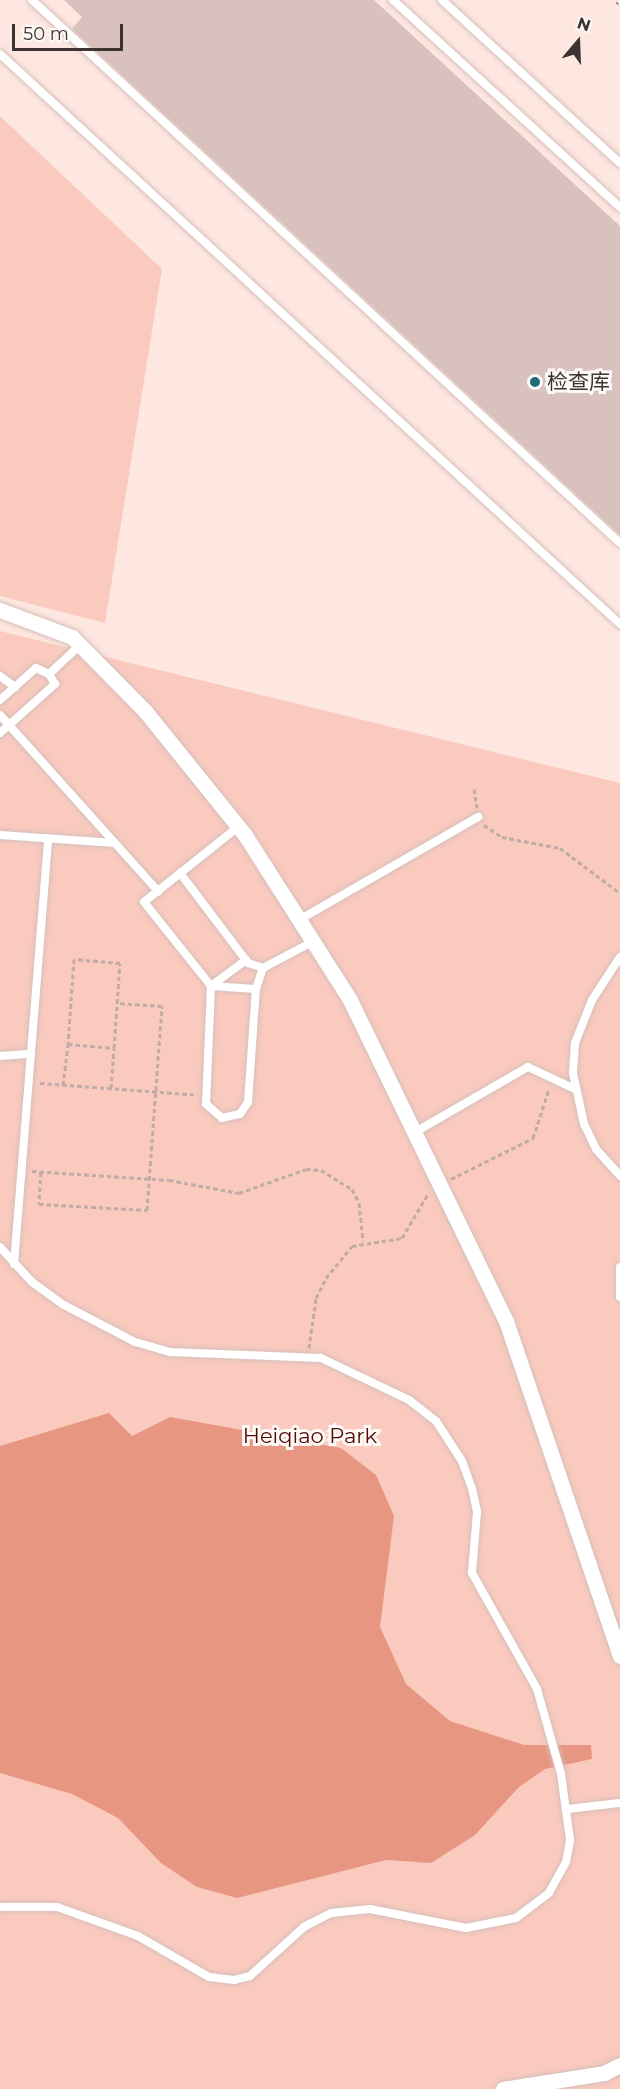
<!DOCTYPE html>
<html>
<head>
<meta charset="utf-8">
<style>
  body { margin:0 }
  #map { position:relative; width:620px; height:2089px; overflow:hidden; background:#fee7e1; font-family:Montserrat,"Noto Sans SC",sans-serif }
  div>[style] { position:absolute }
  .green>* { inset:0; background:#facabf }
  .water>* { inset:0; background:#e79682 }
  .building>* { inset:0; background:#d9c2bd }
  .path>* { height:3px; margin-top:-1.5px; transform-origin:0; background:repeating-linear-gradient(90deg,#bfaca7 0 4.5px,transparent 0 7.5px) }
  .roads { filter:drop-shadow(0 0 2px #d6bfb9) drop-shadow(0 0 2px #d6bfb9) }
  .service>* { height:8px; margin:-4px; padding:0 4px; transform-origin:4px; border-radius:4px; background:#fff }
  .minor>* { height:15px; margin:-7.5px; padding:0 7.5px; transform-origin:7.5px; border-radius:7.5px; background:#fff }
  .rail>* { height:7px; margin-top:-3.5px; transform-origin:0; background:repeating-linear-gradient(90deg,#fdf9f7 0 14px,#998a85 0 28px); box-sizing:border-box; border-block:2px solid #998a85 }
  .dots>* { width:16px; height:16px; translate:-50% -50%; box-sizing:border-box; border:3px solid #fdf9f7; border-radius:50% }
  span { translate:-50% -50%; white-space:nowrap; text-align:center; line-height:1.15; -webkit-text-stroke:6px #fdf9f7; paint-order:stroke }
  .poi-label { font-size:21px; color:#3d3431 }
  .left { translate:0 -50%; text-align:left }
  .park-label { font-size:21px; color:#530900 }
  .north { position:absolute; left:548px; top:12px; width:60px; height:60px; -webkit-text-stroke:4px #fdf9f7; paint-order:stroke; rotate:19deg; font-size:16px; font-weight:700; line-height:24px; text-align:center; color:#3d3431 }
  .north::after { content:''; display:block; margin:auto; width:21px; height:27px; background:#3d3431; clip-path:polygon(50% 0,100% 100%,50% 72%,0 100%) }
  .scale { position:absolute; left:12px; top:24px; width:111px; height:27px; box-sizing:border-box; border:3px solid #3d3431; border-top:0; padding-left:8px; font-size:18px; line-height:21px; white-space:nowrap; color:#3d3431; -webkit-text-stroke:4px #fdf9f7; paint-order:stroke }
</style>
</head>
<body>
<div id="map">
  <div class="green">
    <div style="clip-path:polygon(0 116px,162px 269px,105px 623px,0 596px)"></div>
    <div style="clip-path:polygon(0 631px,620px 783px,620px 2089px,0 2089px)"></div>
  </div>
  <div class="water">
    <div style="clip-path:polygon(109px 1413px,132px 1436px,170px 1417px,341px 1448px,376px 1475px,394px 1516px,380px 1627px,406px 1684px,450px 1721px,524px 1745px,591px 1745px,592px 1759px,545px 1769px,519px 1787px,475px 1835px,431px 1863px,386px 1860px,237px 1898px,197px 1887px,161px 1863px,118px 1818px,72px 1794px,0 1773px,0 1446px)"></div>
  </div>
  <div class="building">
    <div style="clip-path:polygon(64px 0,374px 0,620px 226px,620px 535px,72px 29px,82px 17px)"></div>
  </div>
  <div class="path">
    <div style="left:474px;top:789px;width:19px;rotate:81deg"></div>
    <div style="left:484px;top:825px;width:22px;rotate:34deg"></div>
    <div style="left:502px;top:837px;width:59px;rotate:10.7deg"></div>
    <div style="left:560px;top:848px;width:75px;rotate:36.9deg"></div>
    <div style="left:40px;top:1083px;width:158px;rotate:4.3deg"></div>
    <div style="left:63px;top:1085px;width:41px;rotate:-83deg"></div>
    <div style="left:111px;top:1088px;width:40px;rotate:-85.7deg"></div>
    <div style="left:114px;top:1048px;width:85px;rotate:-86deg"></div>
    <div style="left:120px;top:963px;width:46px;rotate:-175deg"></div>
    <div style="left:74px;top:959px;width:85px;rotate:94deg"></div>
    <div style="left:68px;top:1044px;width:46px;rotate:5deg"></div>
    <div style="left:32px;top:1171px;width:137px;rotate:3.8deg"></div>
    <div style="left:169px;top:1180px;width:71px;rotate:10.5deg"></div>
    <div style="left:239px;top:1193px;width:71px;rotate:-19.7deg"></div>
    <div style="left:306px;top:1169px;width:15px;rotate:4deg"></div>
    <div style="left:321px;top:1170px;width:36px;rotate:32deg"></div>
    <div style="left:352px;top:1189px;width:16px;rotate:63deg"></div>
    <div style="left:359px;top:1203px;width:38px;rotate:84deg"></div>
    <div style="left:41px;top:1172px;width:32px;rotate:94deg"></div>
    <div style="left:39px;top:1204px;width:108px;rotate:3.2deg"></div>
    <div style="left:147px;top:1210px;width:205px;rotate:-85.8deg"></div>
    <div style="left:162px;top:1006px;width:45px;rotate:-176.2deg"></div>
    <div style="left:451px;top:1179px;width:92px;rotate:-26.6deg"></div>
    <div style="left:533px;top:1138px;width:52px;rotate:-71.9deg"></div>
    <div style="left:309px;top:1348px;width:50px;rotate:-82deg"></div>
    <div style="left:316px;top:1298px;width:22px;rotate:-63deg"></div>
    <div style="left:326px;top:1278px;width:41px;rotate:-50.9deg"></div>
    <div style="left:352px;top:1246px;width:51px;rotate:-9.1deg"></div>
    <div style="left:402px;top:1238px;width:51px;rotate:-59.4deg"></div>
  </div>
  <div class="roads">
    <div class="service">
      <div style="left:32px;top:0;width:800px;rotate:42.72deg"></div>
      <div style="left:393px;top:0;width:307px;rotate:42.4deg"></div>
      <div style="left:442px;top:0;width:241px;rotate:42.5deg"></div>
      <div style="left:0;top:54px;width:842px;rotate:42.59deg"></div>
      <div style="left:0;top:676px;width:19px;rotate:36deg"></div>
      <div style="left:0;top:700px;width:48px;rotate:-41.6deg"></div>
      <div style="left:36px;top:668px;width:14px;rotate:25deg"></div>
      <div style="left:49px;top:674px;width:42px;rotate:-43.1deg"></div>
      <div style="left:0;top:715px;width:237px;rotate:48.1deg"></div>
      <div style="left:0;top:733px;width:74px;rotate:-41.7deg"></div>
      <div style="left:55px;top:684px;width:12px;rotate:-121deg"></div>
      <div style="left:238px;top:827px;width:120px;rotate:141.4deg"></div>
      <div style="left:144px;top:902px;width:107px;rotate:51.4deg"></div>
      <div style="left:211px;top:986px;width:118px;rotate:92.4deg"></div>
      <div style="left:206px;top:1104px;width:21px;rotate:41deg"></div>
      <div style="left:222px;top:1118px;width:18px;rotate:-13deg"></div>
      <div style="left:240px;top:1114px;width:14px;rotate:-56deg"></div>
      <div style="left:248px;top:1102px;width:113px;rotate:-86deg"></div>
      <div style="left:256px;top:989px;width:22px;rotate:-72deg"></div>
      <div style="left:0;top:835px;width:115px;rotate:4deg"></div>
      <div style="left:180px;top:873px;width:113px;rotate:52.9deg"></div>
      <div style="left:248px;top:963px;width:16px;rotate:18deg"></div>
      <div style="left:263px;top:968px;width:55px;rotate:-28deg"></div>
      <div style="left:299px;top:920px;width:207px;rotate:-29.9deg"></div>
      <div style="left:620px;top:957px;width:51px;rotate:123.1deg"></div>
      <div style="left:592px;top:1000px;width:46px;rotate:111.6deg"></div>
      <div style="left:575px;top:1043px;width:30px;rotate:94deg"></div>
      <div style="left:573px;top:1073px;width:52px;rotate:77.8deg"></div>
      <div style="left:584px;top:1124px;width:28px;rotate:64deg"></div>
      <div style="left:596px;top:1149px;width:36px;rotate:48deg"></div>
      <div style="left:211px;top:986px;width:45px;rotate:3.8deg"></div>
      <div style="left:211px;top:986px;width:44px;rotate:-36.6deg"></div>
      <div style="left:0;top:1056px;width:31px;rotate:-4deg"></div>
      <div style="left:417px;top:1131px;width:128px;rotate:-30deg"></div>
      <div style="left:528px;top:1067px;width:52px;rotate:25.1deg"></div>
      <div style="left:0;top:1247px;width:47px;rotate:47.6deg"></div>
      <div style="left:32px;top:1282px;width:39px;rotate:36deg"></div>
      <div style="left:64px;top:1305px;width:80px;rotate:27.5deg"></div>
      <div style="left:135px;top:1342px;width:36px;rotate:16deg"></div>
      <div style="left:170px;top:1352px;width:151px;rotate:2.3deg"></div>
      <div style="left:321px;top:1358px;width:98px;rotate:25.5deg"></div>
      <div style="left:409px;top:1400px;width:34px;rotate:38deg"></div>
      <div style="left:436px;top:1421px;width:48px;rotate:57deg"></div>
      <div style="left:462px;top:1461px;width:29px;rotate:70deg"></div>
      <div style="left:472px;top:1488px;width:25px;rotate:78deg"></div>
      <div style="left:477px;top:1512px;width:61px;rotate:94.7deg"></div>
      <div style="left:472px;top:1573px;width:133px;rotate:60.7deg"></div>
      <div style="left:537px;top:1689px;width:88px;rotate:74.2deg"></div>
      <div style="left:561px;top:1774px;width:67px;rotate:82.2deg"></div>
      <div style="left:570px;top:1840px;width:22px;rotate:100deg"></div>
      <div style="left:566px;top:1862px;width:35px;rotate:119deg"></div>
      <div style="left:549px;top:1893px;width:41px;rotate:142.9deg"></div>
      <div style="left:516px;top:1918px;width:51px;rotate:168.7deg"></div>
      <div style="left:466px;top:1928px;width:98px;rotate:-168.8deg"></div>
      <div style="left:370px;top:1909px;width:39px;rotate:174deg"></div>
      <div style="left:331px;top:1913px;width:30px;rotate:153deg"></div>
      <div style="left:304px;top:1927px;width:73px;rotate:137.8deg"></div>
      <div style="left:250px;top:1976px;width:16px;rotate:166deg"></div>
      <div style="left:234px;top:1980px;width:25px;rotate:-173deg"></div>
      <div style="left:209px;top:1977px;width:82px;rotate:-150deg"></div>
      <div style="left:138px;top:1936px;width:86px;rotate:-160.3deg"></div>
      <div style="left:57px;top:1907px;width:57px;rotate:180deg"></div>
      <div style="left:14px;top:1264px;width:427px;rotate:-85.4deg"></div>
      <div style="left:620px;top:1267px;width:30px;rotate:90deg"></div>
      <div style="left:567px;top:1809px;width:53px;rotate:-6.5deg"></div>
    </div>
    <div class="minor">
      <div style="left:0;top:610px;width:77px;rotate:20.6deg"></div>
      <div style="left:72px;top:637px;width:104px;rotate:45.4deg"></div>
      <div style="left:145px;top:711px;width:159px;rotate:51.1deg"></div>
      <div style="left:245px;top:835px;width:196px;rotate:57.5deg"></div>
      <div style="left:350px;top:1000px;width:357px;rotate:64.1deg"></div>
      <div style="left:506px;top:1321px;width:354px;rotate:71.2deg"></div>
      <div style="left:503px;top:2089px;width:102px;rotate:-9deg"></div>
      <div style="left:604px;top:2073px;width:18px;rotate:-27deg"></div>
    </div>
  </div>
  <div class="rail">
    <div style="left:618px;top:0;width:3px;rotate:45deg"></div>
  </div>
  <div class="dots">
    <div style="left:535px;top:382px;background:#236c77"></div>
  </div>
  <div class="poi-label">
    <span class="left" style="left:547px;top:382px">检查库</span>
  </div>
  <div class="park-label">
    <span style="left:310px;top:1436px">Heiqiao Park</span>
  </div>
  <div class="north">N</div>
  <div class="scale">50 m</div>
</div>
</body>
</html>
